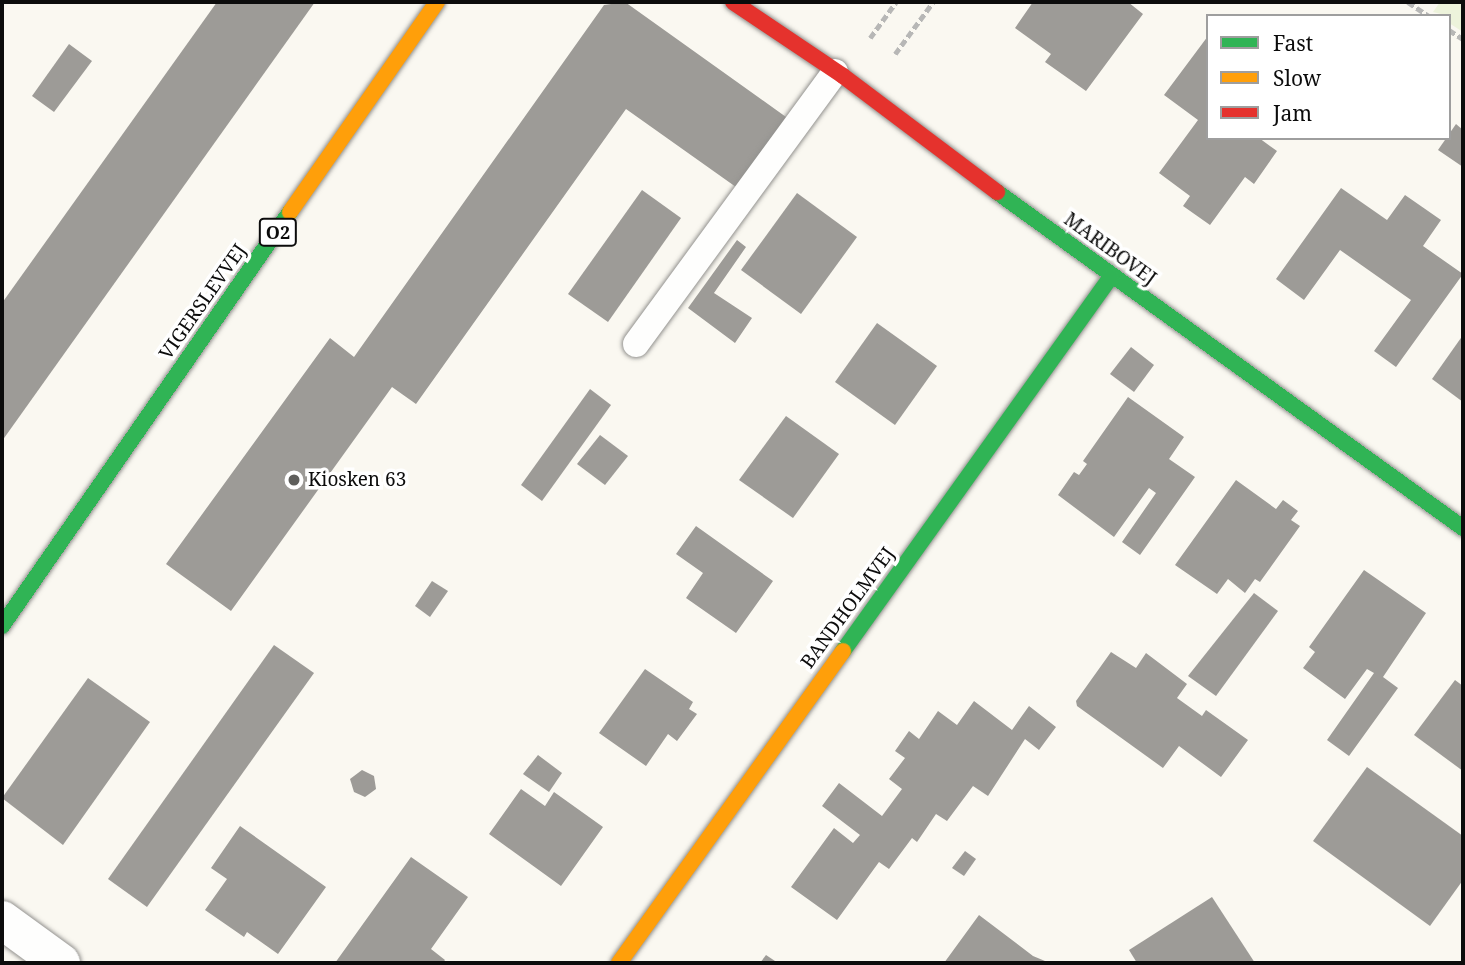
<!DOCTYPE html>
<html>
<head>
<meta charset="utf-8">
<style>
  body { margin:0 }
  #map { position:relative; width:1465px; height:965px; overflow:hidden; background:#faf8f1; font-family:"Noto Serif",serif }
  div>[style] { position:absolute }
  .pitch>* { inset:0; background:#edf3db }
  .building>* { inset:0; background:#9d9b97 }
  .path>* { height:4.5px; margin-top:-2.25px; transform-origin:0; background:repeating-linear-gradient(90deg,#b7b7b6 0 7px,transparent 0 10.5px) }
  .roads { filter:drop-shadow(0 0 2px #93928f) drop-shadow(0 0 2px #93928f) }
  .lane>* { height:26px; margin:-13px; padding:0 13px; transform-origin:13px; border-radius:13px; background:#fefefd }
  .street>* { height:38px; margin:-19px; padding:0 19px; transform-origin:19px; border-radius:19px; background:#fefefd }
  .fast>* { height:16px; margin:-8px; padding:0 8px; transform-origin:8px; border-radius:8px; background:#30b455 }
  .slow>* { height:16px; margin:-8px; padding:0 8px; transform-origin:8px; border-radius:8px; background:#ff9f0a }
  .jam>* { height:16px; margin:-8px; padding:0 8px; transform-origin:8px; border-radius:8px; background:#e5322d }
  .dots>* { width:19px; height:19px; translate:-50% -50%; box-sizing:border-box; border:4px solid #fff; border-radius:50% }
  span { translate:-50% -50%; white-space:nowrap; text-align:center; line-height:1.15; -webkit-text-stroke:7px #fff; paint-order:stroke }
  .shield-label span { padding:2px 5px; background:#fff; border:2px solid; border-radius:5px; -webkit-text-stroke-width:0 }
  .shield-label { font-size:18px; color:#0c0c0c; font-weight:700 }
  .street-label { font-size:19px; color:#0c0c0c }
  .poi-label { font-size:19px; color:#0c0c0c }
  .left { translate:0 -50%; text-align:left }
  .frame { position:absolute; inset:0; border:4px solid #0c0c0c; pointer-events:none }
  .legend { position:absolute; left:1206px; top:14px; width:245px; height:126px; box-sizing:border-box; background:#fff; border:2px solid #9e9e9e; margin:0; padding:9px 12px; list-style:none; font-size:21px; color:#0c0c0c }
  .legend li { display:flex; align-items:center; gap:14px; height:35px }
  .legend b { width:35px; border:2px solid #9e9e9e }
</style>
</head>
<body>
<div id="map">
  <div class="pitch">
    <div style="clip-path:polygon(1440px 2px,1463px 2px,1463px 32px,1449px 23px,1449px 16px,1433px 12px)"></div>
  </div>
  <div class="building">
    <div style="clip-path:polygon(217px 2px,315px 2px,2px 441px,2px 303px)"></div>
    <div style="clip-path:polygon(625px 2px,793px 122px,743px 192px,626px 109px,416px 404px,392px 387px,231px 611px,166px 564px,330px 338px,354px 357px,604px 5px)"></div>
    <div style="clip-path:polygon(1033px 2px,1128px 2px,1143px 14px,1086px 91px,1045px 62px,1051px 54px,1015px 28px)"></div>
    <div style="clip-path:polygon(1208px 36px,1208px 138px,1259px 138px,1277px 151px,1254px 184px,1245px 177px,1210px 225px,1183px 206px,1190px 196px,1159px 173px,1198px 120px,1164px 95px)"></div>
    <div style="clip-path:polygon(69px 44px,92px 61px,54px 112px,32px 96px)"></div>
    <div style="clip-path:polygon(1456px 124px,1463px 130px,1463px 167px,1438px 150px)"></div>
    <div style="clip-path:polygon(1341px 188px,1387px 220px,1405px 195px,1441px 220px,1423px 246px,1463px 274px,1396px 367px,1374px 351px,1411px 300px,1340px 250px,1304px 300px,1276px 279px)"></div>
    <div style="clip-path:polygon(642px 190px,681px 218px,608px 322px,568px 294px)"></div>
    <div style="clip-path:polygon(797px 193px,857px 237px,801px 314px,741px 270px)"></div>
    <div style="clip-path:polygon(737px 240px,746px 247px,714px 293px,752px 318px,735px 343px,688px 308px)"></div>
    <div style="clip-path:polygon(877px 323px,937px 366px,895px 425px,835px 382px)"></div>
    <div style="clip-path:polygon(1463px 335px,1463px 402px,1432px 379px)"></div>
    <div style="clip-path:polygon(1131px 347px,1154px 365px,1134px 392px,1110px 374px)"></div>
    <div style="clip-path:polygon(590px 389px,611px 405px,542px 501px,521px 485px)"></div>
    <div style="clip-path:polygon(1128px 397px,1184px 437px,1169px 459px,1195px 477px,1140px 555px,1122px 542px,1156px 493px,1149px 488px,1114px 537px,1058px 495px,1074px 472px,1079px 475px,1087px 464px,1083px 461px)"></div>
    <div style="clip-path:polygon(786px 416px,839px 454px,793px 518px,739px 480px)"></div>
    <div style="clip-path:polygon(600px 435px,628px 456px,605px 485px,577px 464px)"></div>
    <div style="clip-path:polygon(1236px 480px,1276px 509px,1283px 500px,1298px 511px,1291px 520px,1300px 526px,1260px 582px,1255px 579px,1245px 593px,1228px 579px,1217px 594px,1175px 565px)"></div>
    <div style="clip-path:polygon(696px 526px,773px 581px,736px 633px,686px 598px,703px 573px,676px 554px)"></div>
    <div style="clip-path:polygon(1364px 570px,1426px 613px,1383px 677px,1398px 688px,1349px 756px,1327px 740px,1374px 673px,1367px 669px,1345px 699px,1303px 668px,1315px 652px,1309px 647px)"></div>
    <div style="clip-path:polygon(432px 581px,448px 591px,430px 617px,415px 606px)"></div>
    <div style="clip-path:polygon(1254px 593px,1278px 611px,1216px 696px,1188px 676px)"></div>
    <div style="clip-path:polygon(274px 645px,314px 673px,147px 907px,108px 879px)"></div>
    <div style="clip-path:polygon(1111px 652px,1136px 668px,1146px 653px,1187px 684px,1177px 698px,1202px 716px,1206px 710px,1248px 740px,1221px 777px,1179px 746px,1163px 768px,1077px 706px,1076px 701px)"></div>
    <div style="clip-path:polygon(645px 669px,693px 702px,689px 709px,697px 714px,677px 741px,668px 734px,646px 766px,599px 733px)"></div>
    <div style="clip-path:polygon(88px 678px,150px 722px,63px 845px,2px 798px)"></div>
    <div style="clip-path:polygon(1455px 680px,1463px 686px,1463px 771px,1414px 735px)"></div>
    <div style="clip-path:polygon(974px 701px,1012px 730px,1029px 706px,1056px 727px,1039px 750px,1025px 739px,988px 796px,973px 786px,947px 821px,936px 814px,917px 842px,912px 838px,889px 869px,879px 862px,837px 920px,791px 887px,834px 828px,853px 843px,860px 835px,822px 806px,839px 783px,882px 816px,902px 789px,889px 779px,905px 758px,895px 751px,909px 731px,919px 739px,938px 711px,957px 725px)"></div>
    <div style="clip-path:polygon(538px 755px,562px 773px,549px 792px,523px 774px)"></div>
    <div style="clip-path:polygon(1367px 767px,1463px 836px,1463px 880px,1430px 926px,1313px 841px)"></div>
    <div style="clip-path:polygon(362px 770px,374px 776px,376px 789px,365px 797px,354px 792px,350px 779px)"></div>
    <div style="clip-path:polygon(521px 789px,545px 806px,554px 792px,603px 827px,561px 886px,489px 834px)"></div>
    <div style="clip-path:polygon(240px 826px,326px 887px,278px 954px,247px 932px,244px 937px,205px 910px,227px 879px,211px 868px)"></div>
    <div style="clip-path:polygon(965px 851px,976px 859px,964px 876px,952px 868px)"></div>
    <div style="clip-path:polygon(411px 857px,468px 897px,431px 949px,445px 960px,443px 963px,335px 963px)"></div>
    <div style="clip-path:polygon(1212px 897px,1255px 963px,1137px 963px,1129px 950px)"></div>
    <div style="clip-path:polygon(979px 915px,1033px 956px,1045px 961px,944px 963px)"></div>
    <div style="clip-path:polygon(766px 955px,778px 963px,760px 963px)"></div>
  </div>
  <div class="path">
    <div style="left:1408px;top:2px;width:25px;rotate:34deg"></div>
    <div style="left:1449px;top:30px;width:17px;rotate:33deg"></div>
    <div style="left:870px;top:38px;width:44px;rotate:-54.2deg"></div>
    <div style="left:895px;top:54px;width:64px;rotate:-53.8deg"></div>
  </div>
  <div class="roads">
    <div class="lane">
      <div style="left:636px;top:344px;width:337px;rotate:-53.8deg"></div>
    </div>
    <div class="street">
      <div style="left:2px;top:920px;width:73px;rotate:36.1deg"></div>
    </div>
    <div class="fast">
      <div style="left:997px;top:192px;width:575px;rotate:35.79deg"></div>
      <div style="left:2px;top:626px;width:504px;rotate:-55.18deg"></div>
      <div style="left:843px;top:651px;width:460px;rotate:-54.4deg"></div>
    </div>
    <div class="slow">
      <div style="left:290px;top:212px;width:256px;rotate:-55deg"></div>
      <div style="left:619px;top:963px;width:384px;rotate:-54.3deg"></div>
    </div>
    <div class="jam">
      <div style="left:733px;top:2px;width:133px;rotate:33.9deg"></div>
      <div style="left:843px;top:76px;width:193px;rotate:37deg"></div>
    </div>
  </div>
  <div class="dots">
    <div style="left:294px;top:480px;background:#5f5f5c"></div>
  </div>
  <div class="shield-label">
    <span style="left:278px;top:232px">O2</span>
  </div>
  <div class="street-label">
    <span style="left:1110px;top:249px;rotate:36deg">MARIBOVEJ</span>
    <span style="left:203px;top:302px;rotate:-55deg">VIGERSLEVVEJ</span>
    <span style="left:848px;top:608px;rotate:-54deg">BANDHOLMVEJ</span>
  </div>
  <div class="poi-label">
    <span class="left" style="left:308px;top:480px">Kiosken 63</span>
  </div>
  <div class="frame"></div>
  <ul class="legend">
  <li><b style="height:9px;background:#30b455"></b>Fast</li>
  <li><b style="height:9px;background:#ff9f0a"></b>Slow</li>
  <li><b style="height:9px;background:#e5322d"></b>Jam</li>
  </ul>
</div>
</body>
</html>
